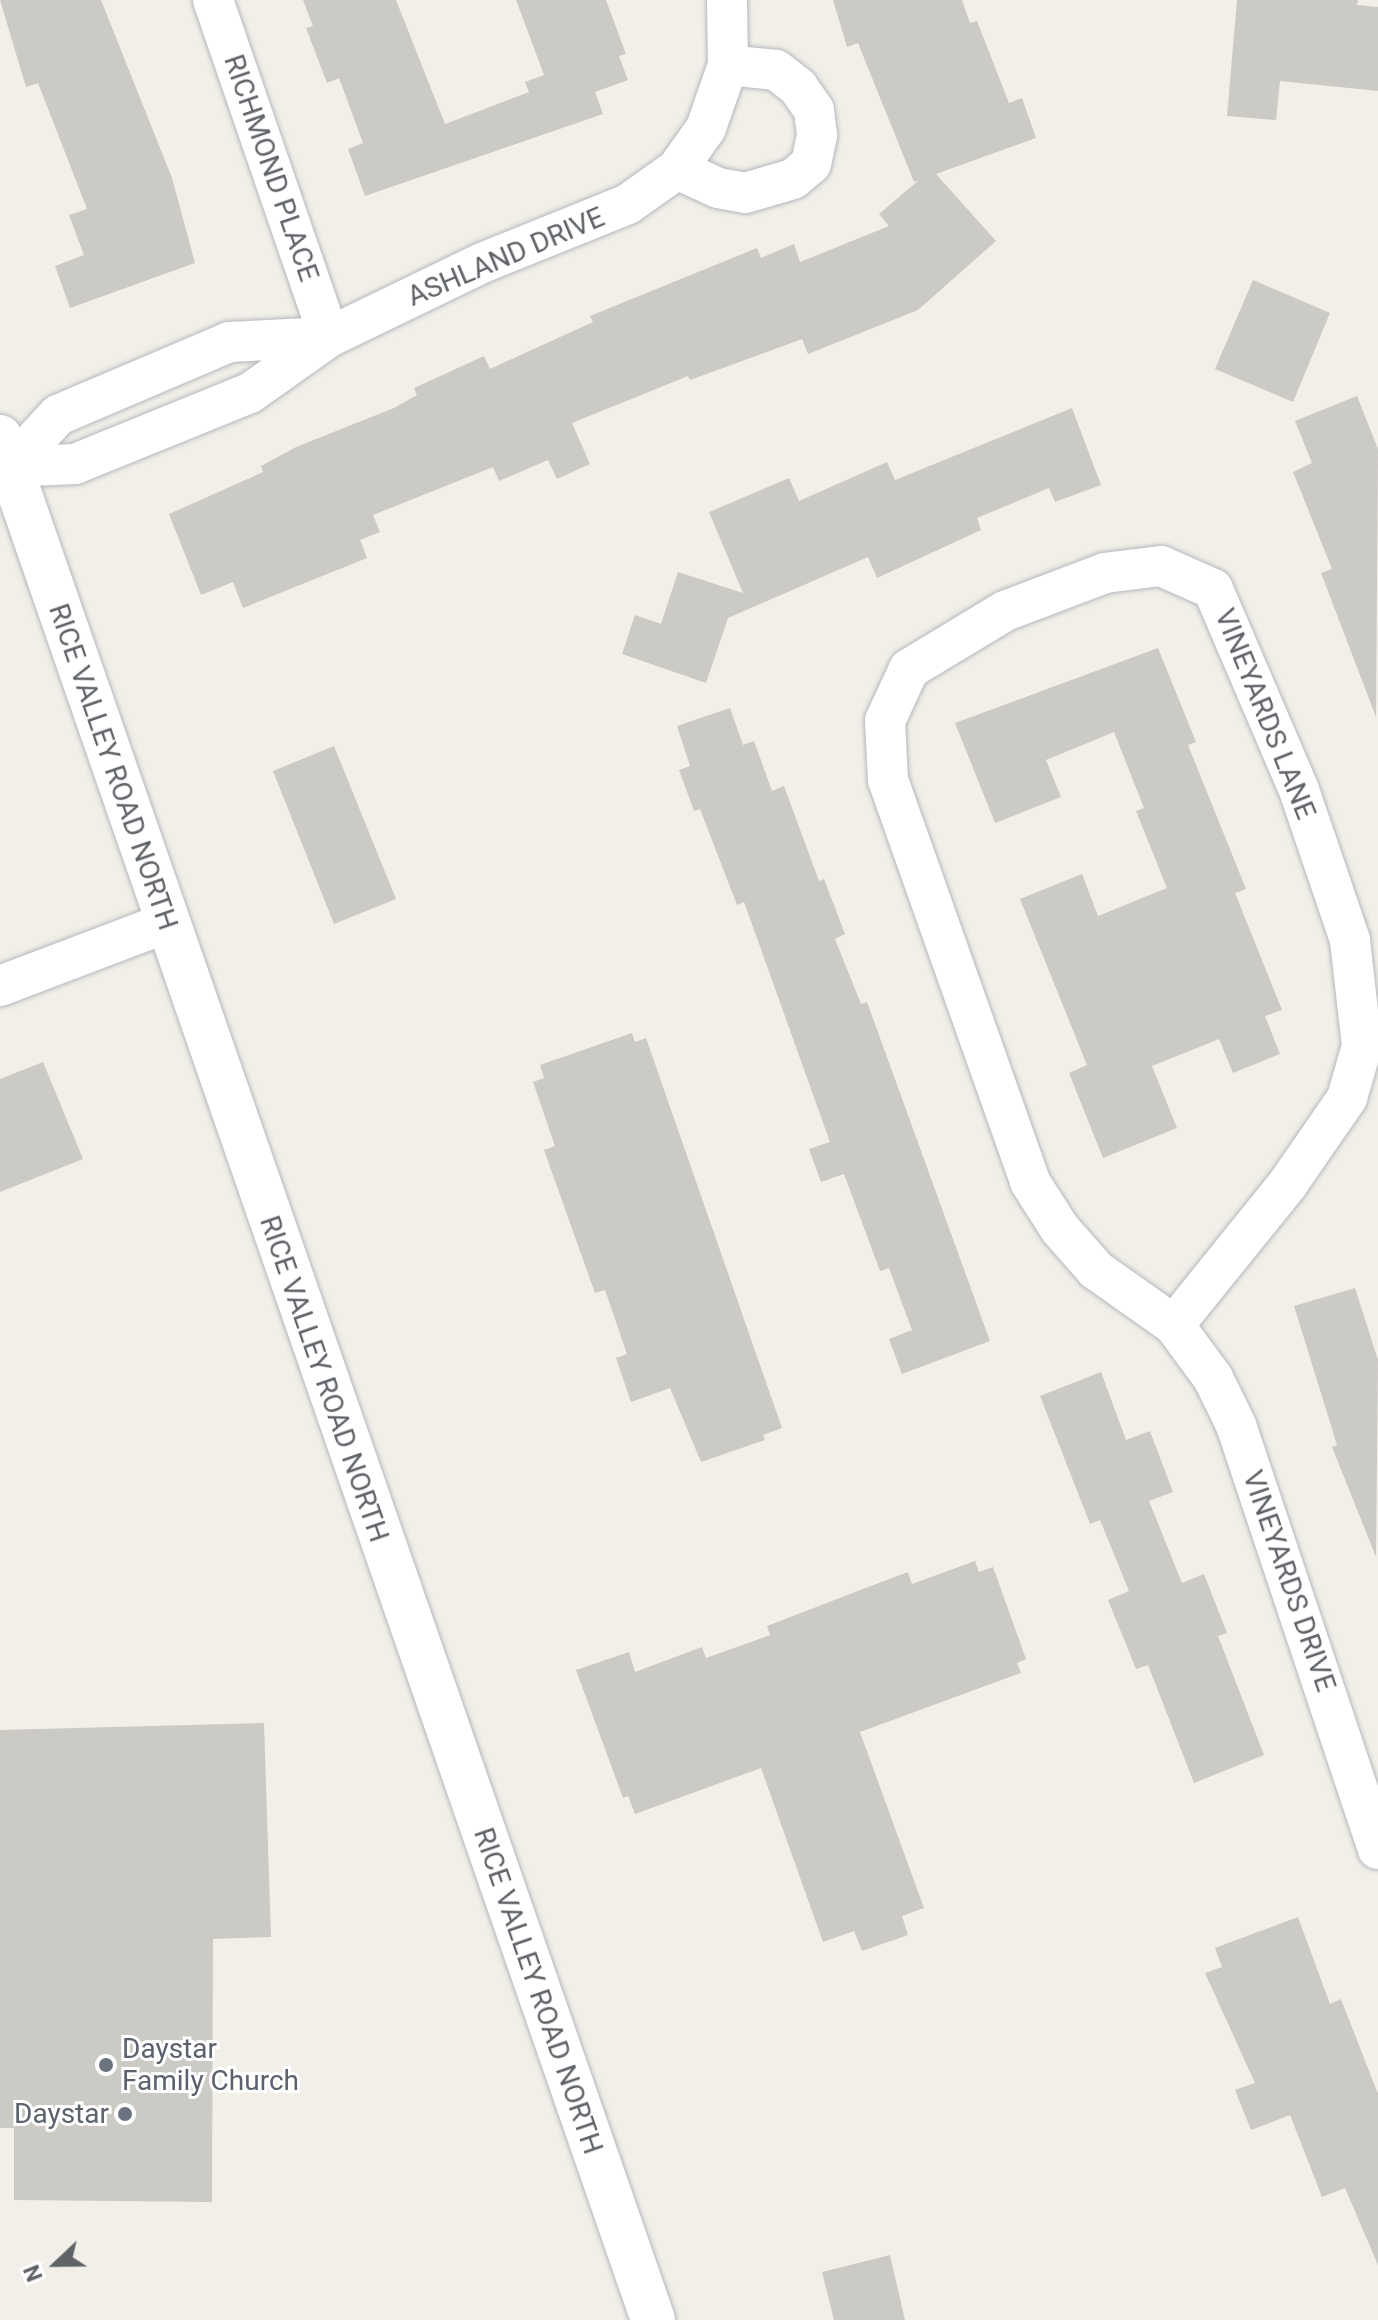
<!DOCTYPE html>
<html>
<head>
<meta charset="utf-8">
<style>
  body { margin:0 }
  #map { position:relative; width:1378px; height:2320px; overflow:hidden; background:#f1efe8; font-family:Roboto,sans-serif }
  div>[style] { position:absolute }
  .building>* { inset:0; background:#cccac5 }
  .roads { filter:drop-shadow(0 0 2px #b5b8bc) drop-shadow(0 0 2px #b5b8bc) }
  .minor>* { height:40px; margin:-20px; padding:0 20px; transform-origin:20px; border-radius:20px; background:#fff }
  .tertiary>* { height:44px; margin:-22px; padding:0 22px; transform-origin:22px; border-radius:22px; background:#fff }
  .dots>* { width:22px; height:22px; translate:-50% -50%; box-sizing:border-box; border:4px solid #fff; border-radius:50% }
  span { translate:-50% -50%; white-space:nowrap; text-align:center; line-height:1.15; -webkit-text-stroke:6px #fff; paint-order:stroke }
  .street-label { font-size:28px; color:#5f6368 }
  .worship-label { font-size:28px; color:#5b616d }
  .left { translate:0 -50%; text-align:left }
  .right { translate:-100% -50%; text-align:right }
  .north { position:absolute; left:16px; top:2224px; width:80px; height:80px; -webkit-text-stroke:6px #fff; paint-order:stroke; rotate:248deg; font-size:22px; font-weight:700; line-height:32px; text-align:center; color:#5f6368 }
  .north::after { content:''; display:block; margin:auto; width:28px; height:36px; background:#5f6368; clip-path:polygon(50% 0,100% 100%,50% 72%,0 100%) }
</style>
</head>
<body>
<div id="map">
  <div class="building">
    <div style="clip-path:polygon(0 0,101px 0,172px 178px,195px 263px,70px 308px,55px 266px,84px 255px,69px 215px,87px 209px,38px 83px,26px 87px)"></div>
    <div style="clip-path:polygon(303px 0,396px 0,445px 124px,529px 92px,525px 82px,544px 75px,516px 0,606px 0,626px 54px,619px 56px,628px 80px,595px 92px,603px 114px,365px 196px,348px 149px,363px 143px,339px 78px,327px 83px,306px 28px,313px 26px)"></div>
    <div style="clip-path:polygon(833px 0,962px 0,970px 23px,977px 21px,1009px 103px,1022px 98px,1036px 138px,936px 174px,996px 241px,918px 310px,808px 354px,802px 339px,690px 380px,688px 376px,572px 423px,590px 464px,557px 479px,548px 460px,499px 481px,493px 467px,373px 515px,380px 532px,360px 540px,367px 558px,243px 608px,233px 582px,201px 595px,169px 514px,263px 472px,261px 466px,296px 447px,394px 408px,417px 395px,414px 388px,484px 356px,490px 369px,593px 322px,590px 316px,757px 248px,761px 258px,794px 244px,800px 262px,889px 226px,879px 214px,919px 180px,914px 182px,858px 43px,847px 47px)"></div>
    <div style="clip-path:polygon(1237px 0,1358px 0,1357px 5px,1378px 7px,1378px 91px,1280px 81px,1276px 120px,1227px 116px)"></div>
    <div style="clip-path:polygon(1253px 280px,1330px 313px,1293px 402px,1215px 369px)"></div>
    <div style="clip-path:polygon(1357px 396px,1378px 449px,1376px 717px,1321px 573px,1332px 569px,1293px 472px,1312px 463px,1295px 421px)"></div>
    <div style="clip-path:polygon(1072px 408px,1101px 485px,1055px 502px,1049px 488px,977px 518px,981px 530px,877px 578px,868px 557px,728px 618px,706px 683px,622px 654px,635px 615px,661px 624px,678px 572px,743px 593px,709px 512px,789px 478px,799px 501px,887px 462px,895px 480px)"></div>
    <div style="clip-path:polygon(1158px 648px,1196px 742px,1188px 745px,1246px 889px,1235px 893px,1282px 1010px,1265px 1016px,1280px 1054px,1233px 1073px,1219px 1039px,1152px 1066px,1177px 1128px,1103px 1158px,1069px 1073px,1087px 1065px,1020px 899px,1082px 874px,1098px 916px,1167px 888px,1136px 811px,1144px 808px,1114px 732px,1046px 760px,1061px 797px,995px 823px,955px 723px)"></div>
    <div style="clip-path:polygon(730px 708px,743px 745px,754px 741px,772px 791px,784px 786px,819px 881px,824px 879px,845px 934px,835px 939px,861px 1004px,867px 1002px,990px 1341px,902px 1374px,889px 1339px,912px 1330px,889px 1268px,880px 1271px,844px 1174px,821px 1182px,809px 1149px,830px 1142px,744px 902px,737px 905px,700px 809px,694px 811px,679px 770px,690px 766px,677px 726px)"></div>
    <div style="clip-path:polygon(334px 746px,396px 899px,334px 924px,273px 771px)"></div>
    <div style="clip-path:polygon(632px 1033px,635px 1042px,646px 1038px,782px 1428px,763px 1435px,765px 1440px,701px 1462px,670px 1388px,631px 1402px,616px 1358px,627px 1354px,605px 1290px,595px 1293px,544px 1150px,555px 1146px,533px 1082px,544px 1078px,540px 1065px)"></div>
    <div style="clip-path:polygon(43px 1062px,83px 1159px,0 1192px,0 1079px)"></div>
    <div style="clip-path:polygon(1355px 1288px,1378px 1360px,1376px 1557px,1332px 1447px,1337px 1445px,1294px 1306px)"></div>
    <div style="clip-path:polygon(1101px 1372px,1126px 1440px,1150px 1431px,1173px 1492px,1149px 1501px,1182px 1583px,1204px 1574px,1227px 1633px,1218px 1636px,1264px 1755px,1194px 1783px,1148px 1665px,1136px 1669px,1108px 1600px,1129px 1591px,1100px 1520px,1090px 1524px,1040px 1396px)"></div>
    <div style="clip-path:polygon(975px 1561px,979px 1572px,993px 1567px,1026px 1659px,1017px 1663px,1021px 1673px,860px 1732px,924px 1908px,902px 1916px,908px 1935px,862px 1951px,854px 1931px,823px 1942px,761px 1768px,635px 1814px,628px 1796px,623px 1798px,576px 1670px,629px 1652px,635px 1672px,702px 1647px,706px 1658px,770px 1635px,767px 1626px,863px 1589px,908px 1572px,912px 1584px)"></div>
    <div style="clip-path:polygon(264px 1723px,271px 1937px,213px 1939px,212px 2202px,14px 2200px,14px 2128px,0 2128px,0 1730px)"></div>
    <div style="clip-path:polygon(1298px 1917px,1330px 2004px,1341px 1999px,1378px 2094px,1378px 2265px,1345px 2188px,1322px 2197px,1290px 2115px,1251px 2130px,1235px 2090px,1255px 2083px,1205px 1973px,1222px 1967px,1215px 1948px)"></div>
    <div style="clip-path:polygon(890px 2255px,905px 2320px,834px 2320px,822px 2272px)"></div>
  </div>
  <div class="roads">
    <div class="minor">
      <div style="left:213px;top:0;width:356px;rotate:71deg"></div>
      <div style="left:677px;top:169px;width:45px;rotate:24.9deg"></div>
      <div style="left:718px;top:188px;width:27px;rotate:10deg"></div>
      <div style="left:745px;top:193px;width:50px;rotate:-16.3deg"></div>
      <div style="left:793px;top:179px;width:23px;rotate:-40deg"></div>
      <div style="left:811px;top:164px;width:30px;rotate:-78deg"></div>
      <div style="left:817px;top:135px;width:25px;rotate:-97deg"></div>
      <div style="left:814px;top:110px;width:28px;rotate:-125deg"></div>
      <div style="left:798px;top:87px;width:28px;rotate:-142deg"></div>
      <div style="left:776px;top:70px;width:48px;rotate:-174.1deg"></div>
      <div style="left:10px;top:467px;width:65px;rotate:-2.6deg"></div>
      <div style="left:75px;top:464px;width:189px;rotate:-22.1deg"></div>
      <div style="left:250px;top:393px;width:97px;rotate:-35.3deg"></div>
      <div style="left:329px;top:337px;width:170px;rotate:-25.8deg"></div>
      <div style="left:482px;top:263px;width:157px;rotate:-22deg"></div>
      <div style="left:628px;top:204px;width:60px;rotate:-35.5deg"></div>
      <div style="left:677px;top:169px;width:50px;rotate:-54.7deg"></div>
      <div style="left:706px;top:128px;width:67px;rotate:-70.8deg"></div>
      <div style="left:728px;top:65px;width:65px;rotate:-90.9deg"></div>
      <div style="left:10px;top:467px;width:71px;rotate:-47.3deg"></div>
      <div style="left:58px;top:415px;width:186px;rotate:-23.1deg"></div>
      <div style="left:229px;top:342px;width:100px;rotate:-2.9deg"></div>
      <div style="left:0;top:986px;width:178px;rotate:-20.8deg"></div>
      <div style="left:1174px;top:1325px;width:180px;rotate:-51.1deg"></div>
      <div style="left:1287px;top:1185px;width:106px;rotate:-55.4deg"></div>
      <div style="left:1347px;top:1098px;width:54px;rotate:-73.9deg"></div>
      <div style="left:1362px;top:1046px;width:107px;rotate:-96.5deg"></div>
      <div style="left:1350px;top:940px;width:158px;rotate:-108.8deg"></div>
      <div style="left:1299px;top:790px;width:219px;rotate:-113.2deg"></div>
      <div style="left:1213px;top:589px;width:57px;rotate:-156.1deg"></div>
      <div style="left:1161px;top:566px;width:56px;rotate:172.9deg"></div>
      <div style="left:1105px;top:573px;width:107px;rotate:159.2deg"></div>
      <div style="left:1005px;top:611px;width:112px;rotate:148.9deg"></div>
      <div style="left:909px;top:669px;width:57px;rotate:114.8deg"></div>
      <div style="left:885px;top:721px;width:59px;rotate:87.1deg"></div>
      <div style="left:888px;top:780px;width:426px;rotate:70.5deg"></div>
      <div style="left:1030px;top:1182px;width:56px;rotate:57.4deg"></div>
      <div style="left:1060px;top:1229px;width:55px;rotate:48.7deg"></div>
      <div style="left:1096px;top:1270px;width:95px;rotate:35.2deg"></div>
      <div style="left:1174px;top:1325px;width:66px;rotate:53.7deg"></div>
      <div style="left:1213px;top:1378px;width:52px;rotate:63.9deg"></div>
      <div style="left:1236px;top:1425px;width:447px;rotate:71.5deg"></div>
    </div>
    <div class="tertiary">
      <div style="left:0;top:437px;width:1993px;rotate:70.87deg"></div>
    </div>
  </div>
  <div class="dots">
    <div style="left:106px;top:2065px;background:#6b7280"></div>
    <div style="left:125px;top:2114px;background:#6b7280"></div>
  </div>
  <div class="street-label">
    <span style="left:271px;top:168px;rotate:71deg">RICHMOND PLACE</span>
    <span style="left:506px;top:257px;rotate:-23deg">ASHLAND DRIVE</span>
    <span style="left:1265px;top:714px;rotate:68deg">VINEYARDS LANE</span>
    <span style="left:113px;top:767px;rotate:71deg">RICE VALLEY ROAD NORTH</span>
    <span style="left:324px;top:1379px;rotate:71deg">RICE VALLEY ROAD NORTH</span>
    <span style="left:1289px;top:1581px;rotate:71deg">VINEYARDS DRIVE</span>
    <span style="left:538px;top:1991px;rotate:71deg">RICE VALLEY ROAD NORTH</span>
  </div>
  <div class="worship-label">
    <span class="left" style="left:122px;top:2065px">Daystar<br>Family Church</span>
    <span class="right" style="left:109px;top:2114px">Daystar</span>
  </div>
  <div class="north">N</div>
</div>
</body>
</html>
